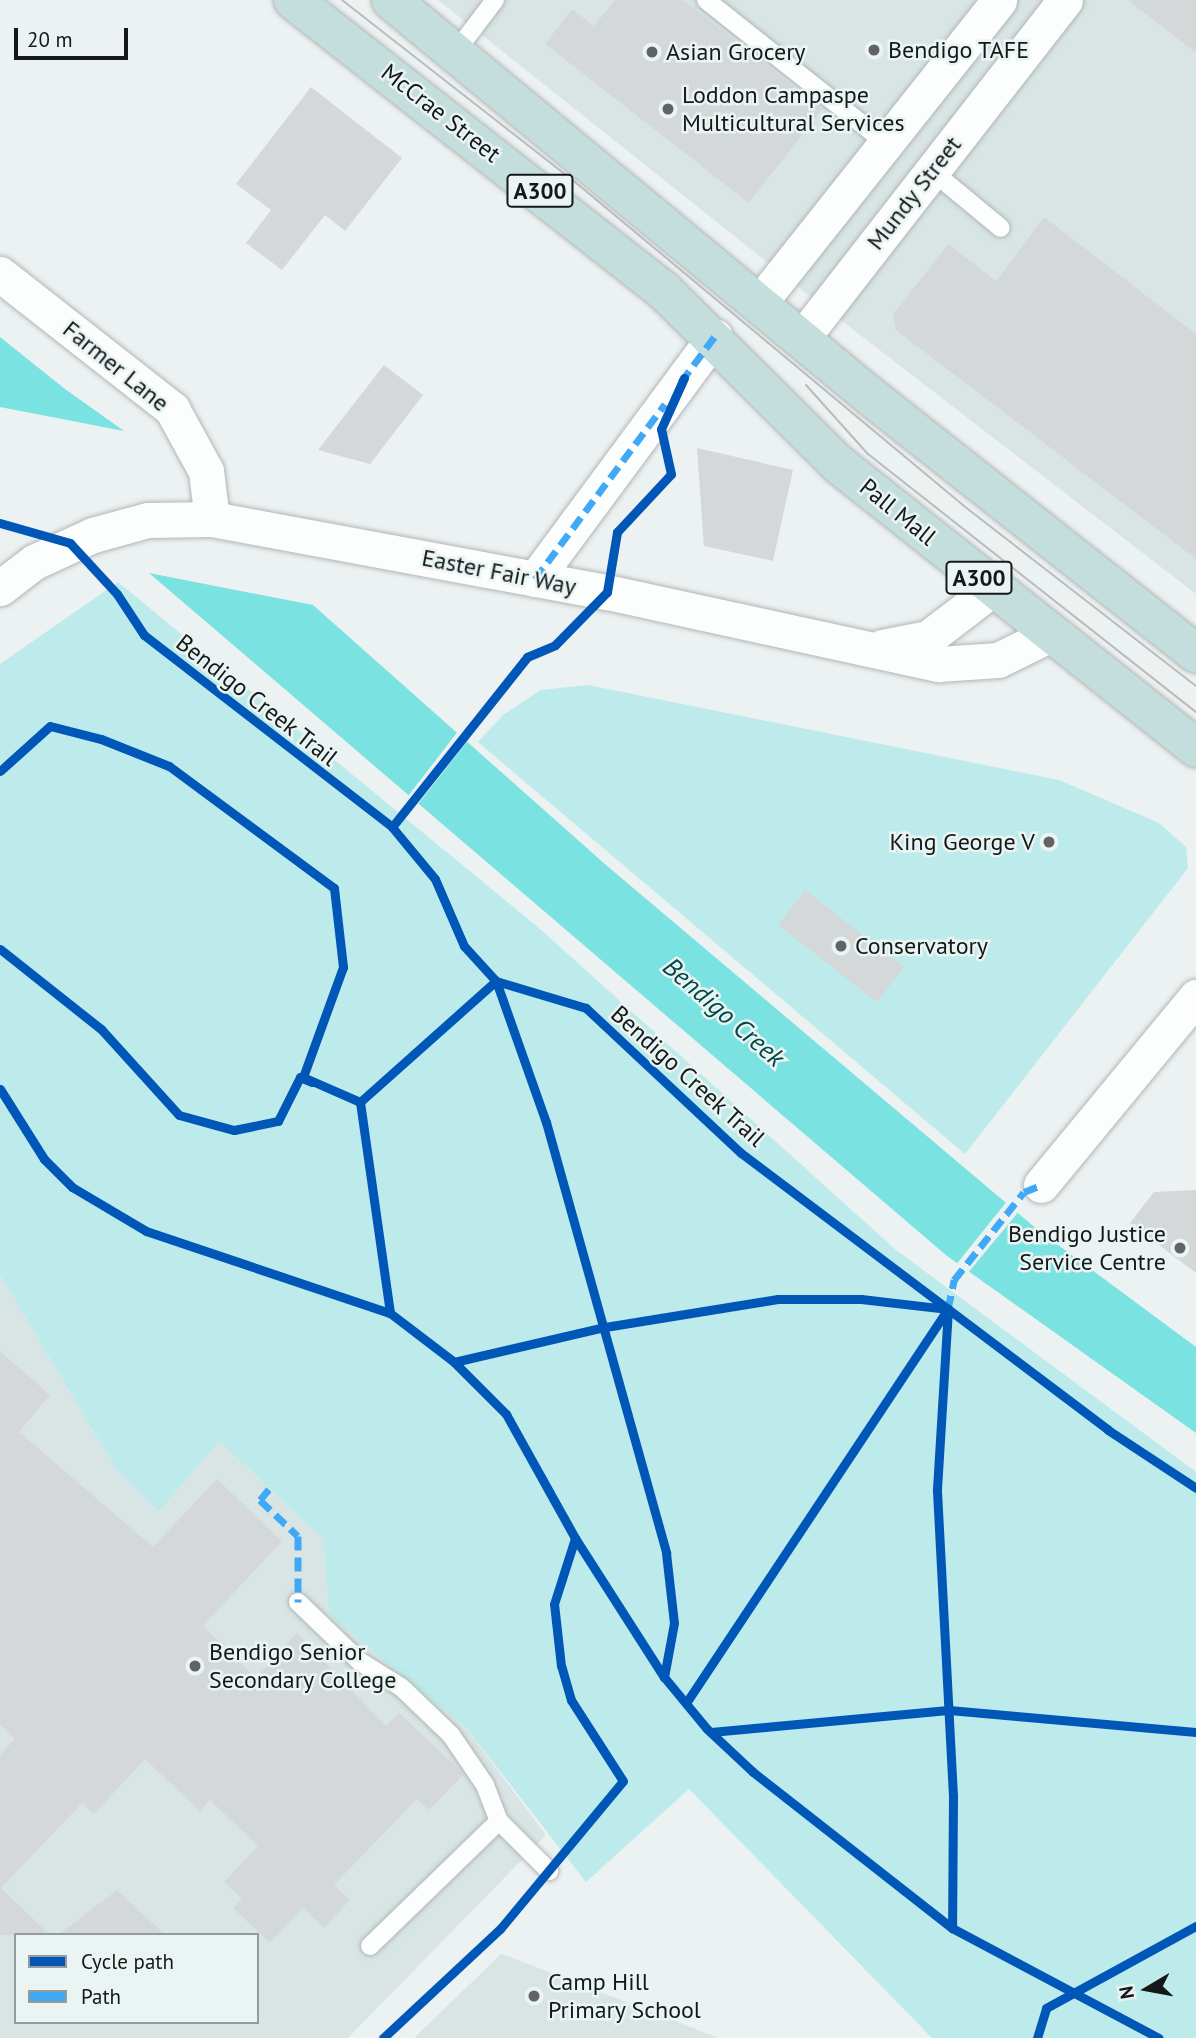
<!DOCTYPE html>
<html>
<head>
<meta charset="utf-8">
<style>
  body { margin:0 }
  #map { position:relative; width:1196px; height:2038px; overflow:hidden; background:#ecf1f1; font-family:"PT Sans",sans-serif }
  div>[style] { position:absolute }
  .built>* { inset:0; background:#d9e5e5 }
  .green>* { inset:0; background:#bdeaea }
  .water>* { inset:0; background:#7be2e2 }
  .pier>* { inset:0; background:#ecf1f1 }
  .building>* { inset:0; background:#d4d8d8 }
  .roads { filter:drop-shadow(0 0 2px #b2b6b6) drop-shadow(0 0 2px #b2b6b6) }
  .lane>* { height:18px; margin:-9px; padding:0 9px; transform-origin:9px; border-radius:9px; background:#fcfdfd }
  .street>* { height:35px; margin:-17.5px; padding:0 17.5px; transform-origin:17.5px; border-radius:17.5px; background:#fcfdfd }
  .highway>* { height:38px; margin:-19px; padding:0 19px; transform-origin:19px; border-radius:19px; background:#c4dddd }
  .tram>* { height:2px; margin:-1px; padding:0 1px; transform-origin:1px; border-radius:1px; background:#bbb }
  .quiet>* { height:7px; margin-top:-3.5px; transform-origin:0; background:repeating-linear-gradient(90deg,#3fa9f5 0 14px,transparent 0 21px) }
  .cycleway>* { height:9px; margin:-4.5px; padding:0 4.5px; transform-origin:4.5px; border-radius:4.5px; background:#0057b8 }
  .dots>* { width:19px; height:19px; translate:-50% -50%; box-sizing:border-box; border:4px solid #e9f4f3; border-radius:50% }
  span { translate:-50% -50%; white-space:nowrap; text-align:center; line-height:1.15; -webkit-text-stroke:5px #e9f4f3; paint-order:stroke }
  .shield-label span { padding:2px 5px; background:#e9f4f3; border:2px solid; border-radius:5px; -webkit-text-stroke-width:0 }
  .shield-label { font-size:23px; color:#141818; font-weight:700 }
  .poi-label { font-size:24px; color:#141818 }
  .left { translate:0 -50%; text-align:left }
  .right { translate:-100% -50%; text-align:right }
  .street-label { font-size:24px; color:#141818 }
  .water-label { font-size:26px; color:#044747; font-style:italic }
  .legend { position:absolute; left:14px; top:1933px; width:245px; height:91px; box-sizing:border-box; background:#e9f4f3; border:2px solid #949c9b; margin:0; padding:9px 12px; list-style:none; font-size:21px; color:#141818 }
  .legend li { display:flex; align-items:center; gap:14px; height:35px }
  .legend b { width:35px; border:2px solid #949c9b }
  .north { position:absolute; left:1112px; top:1954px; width:70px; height:70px; -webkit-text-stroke:5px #e9f4f3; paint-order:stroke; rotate:260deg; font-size:19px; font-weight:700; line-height:28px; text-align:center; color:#141818 }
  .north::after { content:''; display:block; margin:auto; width:24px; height:32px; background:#141818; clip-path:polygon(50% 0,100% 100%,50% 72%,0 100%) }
  .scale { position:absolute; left:14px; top:28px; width:114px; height:32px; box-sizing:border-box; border:4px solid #141818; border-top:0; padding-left:9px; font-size:21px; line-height:24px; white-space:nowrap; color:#141818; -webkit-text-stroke:5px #e9f4f3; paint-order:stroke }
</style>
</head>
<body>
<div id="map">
  <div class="built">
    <div style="clip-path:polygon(438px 0,1196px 0,1196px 594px,816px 301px)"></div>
    <div style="clip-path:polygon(evenodd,0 1275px,116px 1469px,159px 1512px,219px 1441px,323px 1539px,329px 1615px,468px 1730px,546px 1835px,348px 2038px,0 2038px,0 1275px,16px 1935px,257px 1935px,257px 2022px,16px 2022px,16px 1935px)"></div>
    <div style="clip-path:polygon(501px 1954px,502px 1954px,719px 2038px,414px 2038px)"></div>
  </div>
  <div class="green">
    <div style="clip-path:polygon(118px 582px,539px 928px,896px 1250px,1196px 1472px,1196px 2038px,932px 2038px,689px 1789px,586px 1882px,468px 1730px,329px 1615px,323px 1539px,219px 1441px,159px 1512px,116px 1469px,0 1275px,0 664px)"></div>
    <div style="clip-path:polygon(588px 685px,1059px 780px,1159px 823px,1186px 847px,1188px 868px,965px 1154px,478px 742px,503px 715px,541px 690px)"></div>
  </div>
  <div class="water">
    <div style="clip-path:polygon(0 337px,65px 389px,124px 431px,0 407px)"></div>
    <div style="clip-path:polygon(149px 573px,313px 605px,606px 865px,1038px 1230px,1196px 1347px,1196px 1433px,947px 1256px)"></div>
  </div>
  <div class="pier">
    <div style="clip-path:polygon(459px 730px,469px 739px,415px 808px,405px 800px)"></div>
    <div style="clip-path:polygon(1008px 1200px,1020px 1210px,967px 1274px,955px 1266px)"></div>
  </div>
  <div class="building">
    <div style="clip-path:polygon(615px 0,683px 0,822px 109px,749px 203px,545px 44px,572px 9px,594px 26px)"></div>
    <div style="clip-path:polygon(1128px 0,1196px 0,1196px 53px)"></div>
    <div style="clip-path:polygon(311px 87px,402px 158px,345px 231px,325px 215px,282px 270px,246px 243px,271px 210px,236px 184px)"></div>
    <div style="clip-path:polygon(1044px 217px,1196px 334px,1196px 559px,896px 330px,893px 315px,948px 244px,996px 281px)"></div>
    <div style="clip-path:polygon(384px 365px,423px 395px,370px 464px,318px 450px)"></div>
    <div style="clip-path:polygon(697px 448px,793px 470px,773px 561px,704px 546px)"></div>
    <div style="clip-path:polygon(805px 890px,904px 967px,877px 1002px,778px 925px)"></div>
    <div style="clip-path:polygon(1196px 1190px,1196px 1273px,1130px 1223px,1154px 1192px)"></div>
    <div style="clip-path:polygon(0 1351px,50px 1395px,19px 1432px,153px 1547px,217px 1479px,282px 1541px,203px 1626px,256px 1678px,297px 1633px,386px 1726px,399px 1713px,464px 1774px,429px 1810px,417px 1799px,334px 1885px,350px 1900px,324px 1928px,303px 1908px,270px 1943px,233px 1908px,242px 1899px,224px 1882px,258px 1846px,210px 1800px,200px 1811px,145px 1759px,94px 1814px,82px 1803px,1px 1888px,50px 1935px,0 1935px,0 1755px,15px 1739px,0 1725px)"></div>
    <div style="clip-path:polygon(117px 1890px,165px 1935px,58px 1935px)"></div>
  </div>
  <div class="roads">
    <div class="lane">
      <div style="left:706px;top:0;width:231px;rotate:38.5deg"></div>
      <div style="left:457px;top:50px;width:63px;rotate:-52.8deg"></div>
      <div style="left:932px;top:171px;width:89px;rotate:39.6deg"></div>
      <div style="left:298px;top:1602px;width:85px;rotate:44deg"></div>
      <div style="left:359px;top:1661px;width:49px;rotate:31.8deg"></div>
      <div style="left:401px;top:1687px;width:69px;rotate:43.8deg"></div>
      <div style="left:451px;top:1735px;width:60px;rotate:55.8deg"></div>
      <div style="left:485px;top:1785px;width:39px;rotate:69deg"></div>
      <div style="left:499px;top:1821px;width:71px;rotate:45deg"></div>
      <div style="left:370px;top:1946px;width:180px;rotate:-44.1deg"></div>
    </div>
    <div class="street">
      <div style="left:0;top:274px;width:219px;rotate:38.1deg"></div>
      <div style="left:172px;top:409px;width:71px;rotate:61.3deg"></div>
      <div style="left:206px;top:471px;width:48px;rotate:82.9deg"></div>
      <div style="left:760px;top:302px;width:385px;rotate:-51.6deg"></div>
      <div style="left:802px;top:338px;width:428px;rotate:-52.1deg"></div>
      <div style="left:535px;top:579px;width:302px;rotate:-53.5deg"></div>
      <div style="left:0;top:588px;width:43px;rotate:-37.4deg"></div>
      <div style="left:34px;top:562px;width:65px;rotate:-24.6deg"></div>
      <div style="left:93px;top:535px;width:57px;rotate:-15.3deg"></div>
      <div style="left:148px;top:520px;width:64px;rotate:-0.9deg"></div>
      <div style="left:212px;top:519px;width:402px;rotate:10.5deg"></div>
      <div style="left:607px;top:592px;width:339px;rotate:12.3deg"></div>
      <div style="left:938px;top:664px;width:60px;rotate:-3.8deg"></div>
      <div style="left:998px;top:660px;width:59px;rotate:-26.1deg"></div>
      <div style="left:882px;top:647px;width:47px;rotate:-11.1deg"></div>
      <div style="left:928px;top:638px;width:81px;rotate:-37.4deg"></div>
      <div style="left:1041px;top:1185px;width:244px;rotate:-50.5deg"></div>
    </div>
    <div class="highway">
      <div style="left:293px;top:0;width:472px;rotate:38.1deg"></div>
      <div style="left:664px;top:291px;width:245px;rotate:44.8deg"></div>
      <div style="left:838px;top:464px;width:457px;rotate:38.4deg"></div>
      <div style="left:391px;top:0;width:621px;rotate:39.58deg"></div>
      <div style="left:870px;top:396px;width:415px;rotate:38.3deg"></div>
    </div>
  </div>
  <div class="tram">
    <div style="left:342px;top:0;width:296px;rotate:38deg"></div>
    <div style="left:575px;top:182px;width:506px;rotate:39.79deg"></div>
    <div style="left:964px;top:506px;width:294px;rotate:37.8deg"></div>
    <div style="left:806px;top:385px;width:93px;rotate:48.1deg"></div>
    <div style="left:868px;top:454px;width:417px;rotate:38.2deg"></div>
  </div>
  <div class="quiet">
    <div style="left:681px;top:382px;width:57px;rotate:-53.5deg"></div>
    <div style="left:535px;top:579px;width:218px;rotate:-53.4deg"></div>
    <div style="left:948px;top:1309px;width:30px;rotate:-78deg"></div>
    <div style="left:954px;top:1280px;width:112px;rotate:-51.5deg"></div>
    <div style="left:1024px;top:1192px;width:18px;rotate:-22deg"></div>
    <div style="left:269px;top:1489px;width:14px;rotate:129deg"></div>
    <div style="left:260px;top:1500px;width:52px;rotate:43.5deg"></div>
    <div style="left:298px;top:1536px;width:66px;rotate:90deg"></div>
  </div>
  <div class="cycleway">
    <div style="left:0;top:523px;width:73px;rotate:15.9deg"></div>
    <div style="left:70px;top:543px;width:69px;rotate:47.3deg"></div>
    <div style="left:117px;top:594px;width:49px;rotate:56.6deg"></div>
    <div style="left:144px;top:635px;width:314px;rotate:37.7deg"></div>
    <div style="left:392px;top:827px;width:67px;rotate:50.4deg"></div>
    <div style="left:435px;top:879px;width:73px;rotate:66.6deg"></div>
    <div style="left:464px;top:946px;width:47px;rotate:47.6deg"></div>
    <div style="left:496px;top:981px;width:94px;rotate:16.7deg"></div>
    <div style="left:586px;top:1008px;width:212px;rotate:43.1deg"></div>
    <div style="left:741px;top:1153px;width:460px;rotate:37deg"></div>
    <div style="left:1108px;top:1430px;width:105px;rotate:33.4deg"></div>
    <div style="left:0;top:771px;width:67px;rotate:-42deg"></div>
    <div style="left:50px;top:726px;width:53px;rotate:14.3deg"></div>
    <div style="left:101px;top:739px;width:73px;rotate:21.7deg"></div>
    <div style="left:169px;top:766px;width:205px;rotate:36.5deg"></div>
    <div style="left:334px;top:888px;width:80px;rotate:83.5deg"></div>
    <div style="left:343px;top:967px;width:117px;rotate:110deg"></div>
    <div style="left:303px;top:1077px;width:62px;rotate:23.7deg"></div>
    <div style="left:392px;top:827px;width:217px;rotate:-51.5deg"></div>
    <div style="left:527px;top:657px;width:30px;rotate:-23deg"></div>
    <div style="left:555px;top:645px;width:74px;rotate:-45.5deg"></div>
    <div style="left:607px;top:592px;width:61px;rotate:-80.5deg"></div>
    <div style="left:617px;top:532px;width:79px;rotate:-47deg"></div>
    <div style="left:671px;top:474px;width:46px;rotate:-102.5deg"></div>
    <div style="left:661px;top:429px;width:56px;rotate:-65.7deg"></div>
    <div style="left:0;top:949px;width:129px;rotate:38.4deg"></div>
    <div style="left:101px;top:1029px;width:116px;rotate:47.8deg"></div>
    <div style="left:179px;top:1115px;width:57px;rotate:15.3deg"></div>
    <div style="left:234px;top:1130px;width:45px;rotate:-11.6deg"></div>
    <div style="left:278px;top:1121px;width:49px;rotate:-63.4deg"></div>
    <div style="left:300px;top:1077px;width:13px;rotate:23deg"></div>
    <div style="left:496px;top:981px;width:150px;rotate:70.5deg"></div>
    <div style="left:546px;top:1122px;width:447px;rotate:74.4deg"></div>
    <div style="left:666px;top:1553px;width:70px;rotate:83.5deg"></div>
    <div style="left:674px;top:1623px;width:55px;rotate:100.5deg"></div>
    <div style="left:0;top:1089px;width:83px;rotate:57.8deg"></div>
    <div style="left:44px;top:1159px;width:40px;rotate:45deg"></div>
    <div style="left:72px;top:1187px;width:86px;rotate:30.7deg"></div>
    <div style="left:146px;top:1231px;width:257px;rotate:18.6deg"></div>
    <div style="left:360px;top:1102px;width:213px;rotate:81.9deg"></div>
    <div style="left:390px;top:1313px;width:81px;rotate:37.4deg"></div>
    <div style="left:454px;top:1362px;width:74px;rotate:45deg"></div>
    <div style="left:506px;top:1414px;width:142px;rotate:60.9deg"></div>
    <div style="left:575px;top:1538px;width:165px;rotate:57.4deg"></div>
    <div style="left:664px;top:1677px;width:67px;rotate:50.4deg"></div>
    <div style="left:707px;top:1729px;width:63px;rotate:43.1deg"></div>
    <div style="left:753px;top:1772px;width:253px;rotate:38.1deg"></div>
    <div style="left:952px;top:1928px;width:234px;rotate:28deg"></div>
    <div style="left:360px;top:1102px;width:182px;rotate:-41.7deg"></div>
    <div style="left:948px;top:1309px;width:182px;rotate:93.5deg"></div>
    <div style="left:937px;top:1491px;width:304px;rotate:87deg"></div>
    <div style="left:953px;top:1795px;width:133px;rotate:90.4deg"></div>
    <div style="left:454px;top:1362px;width:155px;rotate:-13.1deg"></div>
    <div style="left:605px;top:1327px;width:175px;rotate:-9.2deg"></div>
    <div style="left:778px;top:1299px;width:83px"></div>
    <div style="left:861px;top:1299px;width:88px;rotate:6.6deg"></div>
    <div style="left:686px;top:1703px;width:473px;rotate:-56.4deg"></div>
    <div style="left:711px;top:1732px;width:238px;rotate:-5.3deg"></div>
    <div style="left:948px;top:1710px;width:249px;rotate:5.1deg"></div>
    <div style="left:383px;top:2038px;width:160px;rotate:-43deg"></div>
    <div style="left:500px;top:1929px;width:192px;rotate:-50.3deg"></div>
    <div style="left:623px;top:1781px;width:96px;rotate:-122.7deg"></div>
    <div style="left:571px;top:1700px;width:35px;rotate:-106deg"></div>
    <div style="left:561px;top:1666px;width:62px;rotate:-96.4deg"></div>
    <div style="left:554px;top:1604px;width:69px;rotate:-72.3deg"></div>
    <div style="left:1037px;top:2038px;width:31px;rotate:-73deg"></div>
    <div style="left:1046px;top:2008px;width:171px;rotate:-28.7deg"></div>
  </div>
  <div class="dots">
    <div style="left:874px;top:50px;background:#606464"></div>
    <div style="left:652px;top:52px;background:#606464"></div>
    <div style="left:668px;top:109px;background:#606464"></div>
    <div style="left:1049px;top:842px;background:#606464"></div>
    <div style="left:841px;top:946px;background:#606464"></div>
    <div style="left:1180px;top:1248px;background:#606464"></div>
    <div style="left:195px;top:1666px;background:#606464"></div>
    <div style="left:534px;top:1996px;background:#606464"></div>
  </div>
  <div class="shield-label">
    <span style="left:540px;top:191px">A300</span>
    <span style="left:979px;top:578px">A300</span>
  </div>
  <div class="poi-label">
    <span class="left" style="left:888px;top:50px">Bendigo TAFE</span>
    <span class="left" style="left:666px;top:52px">Asian Grocery</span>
    <span class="left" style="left:682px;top:109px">Loddon Campaspe<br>Multicultural Services</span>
    <span class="right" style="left:1035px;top:842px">King George V</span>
    <span class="left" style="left:855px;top:946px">Conservatory</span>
    <span class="right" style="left:1166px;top:1248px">Bendigo Justice<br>Service Centre</span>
    <span class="left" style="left:209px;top:1666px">Bendigo Senior<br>Secondary College</span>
    <span class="left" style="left:548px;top:1996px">Camp Hill<br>Primary School</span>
  </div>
  <div class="street-label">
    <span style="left:441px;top:113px;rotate:38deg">McCrae Street</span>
    <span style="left:914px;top:193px;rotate:-52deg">Mundy Street</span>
    <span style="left:116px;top:366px;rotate:39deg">Farmer Lane</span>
    <span style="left:898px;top:512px;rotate:39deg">Pall Mall</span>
    <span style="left:499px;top:572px;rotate:11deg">Easter Fair Way</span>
    <span style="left:257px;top:700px;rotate:38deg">Bendigo Creek Trail</span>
    <span style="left:688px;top:1076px;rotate:42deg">Bendigo Creek Trail</span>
  </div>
  <div class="water-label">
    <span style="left:724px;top:1012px;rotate:41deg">Bendigo Creek</span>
  </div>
  <ul class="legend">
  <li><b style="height:9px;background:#0057b8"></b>Cycle path</li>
  <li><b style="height:9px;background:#3fa9f5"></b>Path</li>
  </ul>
  <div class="north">N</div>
  <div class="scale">20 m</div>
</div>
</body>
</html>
